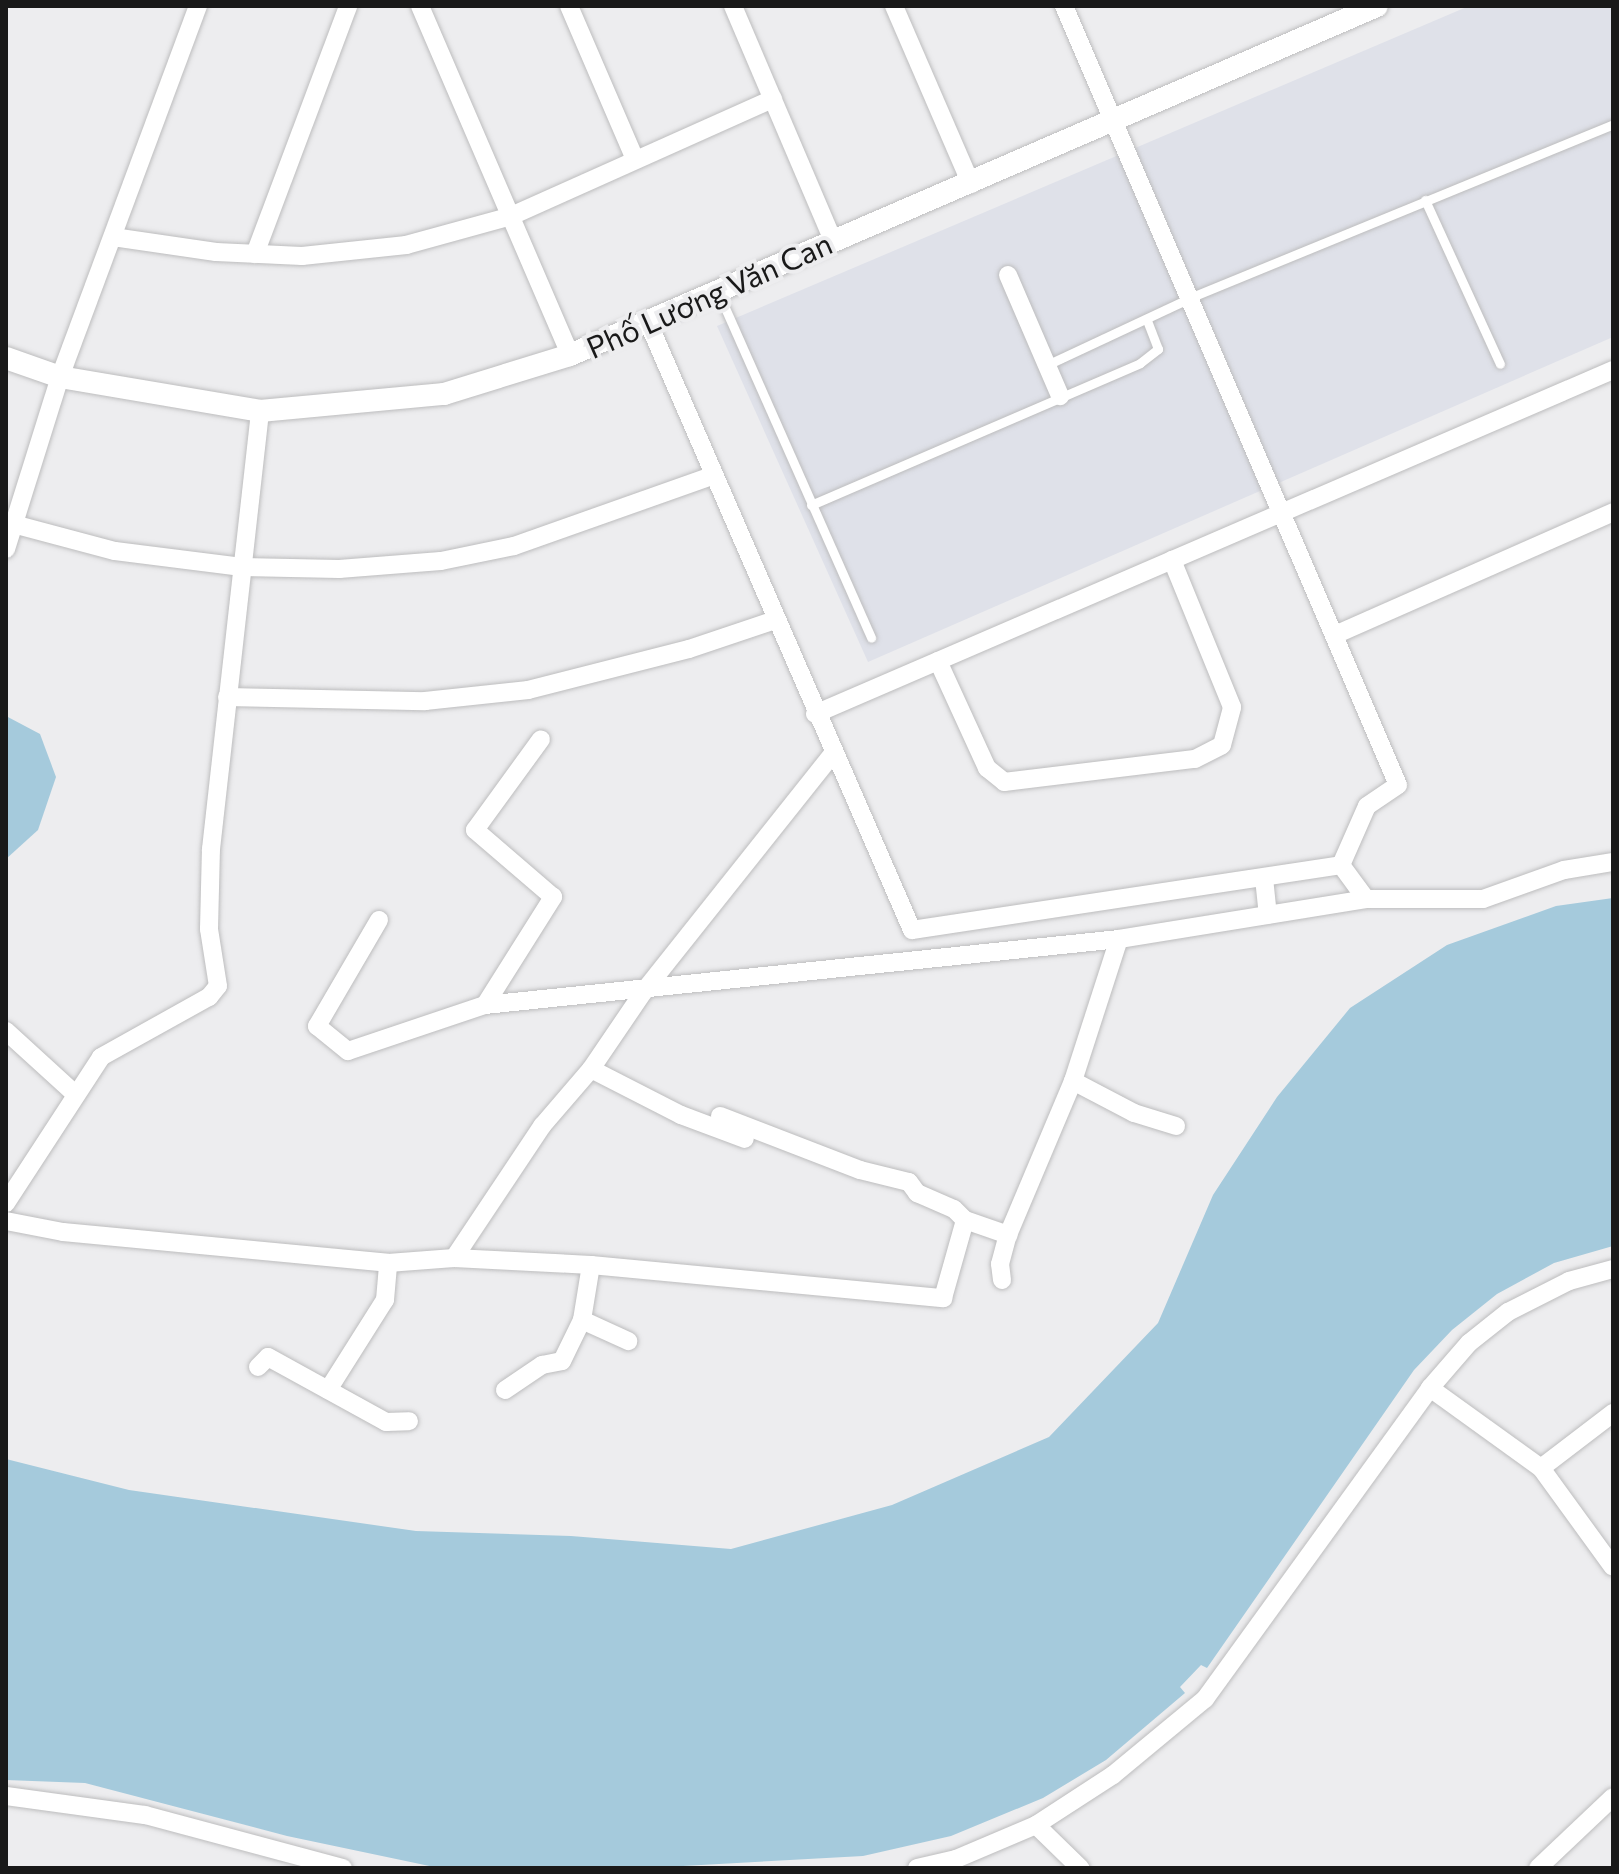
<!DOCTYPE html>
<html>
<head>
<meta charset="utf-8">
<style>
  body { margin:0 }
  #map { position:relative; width:1619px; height:1874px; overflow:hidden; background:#ededef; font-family:Commissioner,sans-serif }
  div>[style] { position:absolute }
  .built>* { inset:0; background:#dfe1e9 }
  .water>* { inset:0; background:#a5cadc }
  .roads { filter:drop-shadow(0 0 2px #bdbdbe) drop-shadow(0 0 2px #bdbdbe) }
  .service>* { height:9px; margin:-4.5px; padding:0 4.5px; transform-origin:4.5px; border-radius:4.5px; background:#fff }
  .minor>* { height:18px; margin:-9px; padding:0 9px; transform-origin:9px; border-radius:9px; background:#fff }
  .tertiary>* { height:22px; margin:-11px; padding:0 11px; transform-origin:11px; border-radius:11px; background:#fff }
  span { translate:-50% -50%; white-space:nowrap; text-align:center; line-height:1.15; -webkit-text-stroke:8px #ededef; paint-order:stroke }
  .street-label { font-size:30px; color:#191919 }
  .frame { position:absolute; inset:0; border:8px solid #191919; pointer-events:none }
</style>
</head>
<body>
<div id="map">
  <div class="built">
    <div style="clip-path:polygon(1469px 6px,1613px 6px,1613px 337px,868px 662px,717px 326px)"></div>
  </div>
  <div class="water">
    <div style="clip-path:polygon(6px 716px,40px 734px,56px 777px,38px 830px,6px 859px)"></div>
    <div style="clip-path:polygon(1613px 898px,1613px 1246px,1554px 1263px,1497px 1294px,1452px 1330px,1414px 1370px,1207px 1668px,1201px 1665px,1180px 1687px,1185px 1693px,1106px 1760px,1043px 1798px,951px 1836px,863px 1856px,647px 1868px,439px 1868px,287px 1836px,85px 1783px,6px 1780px,6px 1459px,129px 1490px,416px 1531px,571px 1536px,731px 1549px,892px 1505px,1049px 1437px,1158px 1323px,1213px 1195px,1277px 1097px,1350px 1008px,1447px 945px,1556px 906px)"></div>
  </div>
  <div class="roads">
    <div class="service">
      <div style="left:1425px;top:200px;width:180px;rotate:65.4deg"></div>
      <div style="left:718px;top:292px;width:378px;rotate:66.1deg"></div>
      <div style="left:1049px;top:364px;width:158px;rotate:-25.1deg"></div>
      <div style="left:1192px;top:297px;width:455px;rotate:-22.3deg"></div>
      <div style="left:811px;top:505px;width:358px;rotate:-23.3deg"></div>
      <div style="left:1140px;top:363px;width:23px;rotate:-38deg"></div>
      <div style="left:1158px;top:349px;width:30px;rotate:-111deg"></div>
    </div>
    <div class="minor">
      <div style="left:420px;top:6px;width:380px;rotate:66.7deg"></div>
      <div style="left:569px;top:6px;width:167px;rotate:66.7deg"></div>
      <div style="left:733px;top:6px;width:254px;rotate:66.9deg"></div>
      <div style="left:894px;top:6px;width:194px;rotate:66.6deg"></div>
      <div style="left:113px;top:237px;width:104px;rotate:8.3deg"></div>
      <div style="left:216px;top:252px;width:86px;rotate:2.7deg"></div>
      <div style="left:302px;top:256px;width:105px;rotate:-6deg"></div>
      <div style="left:406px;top:245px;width:109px;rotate:-15.4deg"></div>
      <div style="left:511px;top:216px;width:287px;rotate:-24.1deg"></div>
      <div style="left:255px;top:254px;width:265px;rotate:-69.4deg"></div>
      <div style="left:1008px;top:275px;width:132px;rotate:66.7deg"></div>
      <div style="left:648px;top:322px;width:663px;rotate:66.53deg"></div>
      <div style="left:912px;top:930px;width:434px;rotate:-8.6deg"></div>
      <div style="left:1341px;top:865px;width:64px;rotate:-66.2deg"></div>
      <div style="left:1367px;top:806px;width:37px;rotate:-34deg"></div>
      <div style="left:1398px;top:785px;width:848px;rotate:-113.21deg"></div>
      <div style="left:17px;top:525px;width:101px;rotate:14.9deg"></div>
      <div style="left:115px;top:551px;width:128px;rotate:7.2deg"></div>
      <div style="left:242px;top:567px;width:97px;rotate:1.2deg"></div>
      <div style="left:339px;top:569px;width:102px;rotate:-4.5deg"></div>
      <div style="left:441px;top:561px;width:75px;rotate:-11.6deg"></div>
      <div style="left:514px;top:546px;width:212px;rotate:-19.5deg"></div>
      <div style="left:6px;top:549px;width:180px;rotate:-72.6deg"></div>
      <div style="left:60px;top:377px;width:396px;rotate:-69.6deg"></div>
      <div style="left:1337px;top:634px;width:302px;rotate:-23.8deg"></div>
      <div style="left:938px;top:661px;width:118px;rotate:65.4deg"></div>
      <div style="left:987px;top:768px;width:22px;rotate:39deg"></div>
      <div style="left:1004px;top:782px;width:192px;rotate:-6.9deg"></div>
      <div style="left:1195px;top:759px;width:30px;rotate:-27deg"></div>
      <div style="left:1222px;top:745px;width:39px;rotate:-75deg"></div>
      <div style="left:1232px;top:707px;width:159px;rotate:-112.2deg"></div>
      <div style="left:227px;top:697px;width:198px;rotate:1.2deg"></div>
      <div style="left:425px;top:701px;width:104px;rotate:-6.1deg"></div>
      <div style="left:528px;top:690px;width:166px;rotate:-14.3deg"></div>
      <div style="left:689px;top:649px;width:91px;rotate:-18.6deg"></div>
      <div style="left:815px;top:714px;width:869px;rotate:-23.32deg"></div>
      <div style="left:1341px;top:865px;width:42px;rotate:53.7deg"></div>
      <div style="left:1264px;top:878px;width:37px;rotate:84deg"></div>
      <div style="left:379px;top:920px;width:123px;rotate:120.3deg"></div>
      <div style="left:317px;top:1026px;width:40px;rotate:39deg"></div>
      <div style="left:348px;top:1051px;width:145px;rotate:-18.6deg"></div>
      <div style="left:485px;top:1005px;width:637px;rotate:-5.94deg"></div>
      <div style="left:1119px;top:939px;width:250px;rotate:-9.2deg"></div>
      <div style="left:1366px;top:899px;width:117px"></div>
      <div style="left:1483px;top:899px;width:86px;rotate:-19.7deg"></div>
      <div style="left:1564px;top:870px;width:50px;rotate:-9.3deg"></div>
      <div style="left:485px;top:1005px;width:128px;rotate:-57.8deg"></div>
      <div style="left:553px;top:897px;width:103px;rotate:-139.3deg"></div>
      <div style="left:475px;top:830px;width:112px;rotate:-54deg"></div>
      <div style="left:6px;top:1031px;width:93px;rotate:42.4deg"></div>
      <div style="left:591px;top:1069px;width:101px;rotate:27.1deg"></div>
      <div style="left:681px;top:1115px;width:68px;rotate:20.6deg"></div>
      <div style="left:1073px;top:1081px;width:69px;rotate:27.7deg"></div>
      <div style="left:1134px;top:1113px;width:44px;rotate:17.2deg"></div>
      <div style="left:720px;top:1116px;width:150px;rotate:21.1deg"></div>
      <div style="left:860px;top:1170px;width:50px;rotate:13.8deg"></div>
      <div style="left:909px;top:1182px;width:14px;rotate:54deg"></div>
      <div style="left:917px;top:1193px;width:40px;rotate:23.4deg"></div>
      <div style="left:954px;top:1209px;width:16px;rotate:45deg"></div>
      <div style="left:965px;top:1220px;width:46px;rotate:19.2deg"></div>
      <div style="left:6px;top:1203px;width:174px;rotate:-56.9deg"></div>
      <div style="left:101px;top:1057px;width:124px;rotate:-29.1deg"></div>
      <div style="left:209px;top:997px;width:14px;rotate:-51deg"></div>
      <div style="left:218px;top:986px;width:58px;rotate:-99deg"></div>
      <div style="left:209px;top:929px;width:80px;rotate:-88.6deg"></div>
      <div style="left:211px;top:849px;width:441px;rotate:-83.6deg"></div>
      <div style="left:6px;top:1221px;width:58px;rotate:10.9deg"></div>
      <div style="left:63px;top:1232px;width:326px;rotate:5.4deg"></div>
      <div style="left:388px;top:1263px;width:66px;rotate:-4.3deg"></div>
      <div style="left:454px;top:1258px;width:137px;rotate:2.9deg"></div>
      <div style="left:591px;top:1265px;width:354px;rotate:5.4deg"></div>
      <div style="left:943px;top:1298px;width:81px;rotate:-74.2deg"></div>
      <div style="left:454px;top:1258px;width:159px;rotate:-56.3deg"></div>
      <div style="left:542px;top:1126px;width:75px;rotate:-49.3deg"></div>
      <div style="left:591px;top:1069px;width:94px;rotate:-55.8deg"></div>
      <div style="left:644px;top:991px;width:304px;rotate:-51.5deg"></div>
      <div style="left:591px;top:1265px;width:56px;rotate:99.3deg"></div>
      <div style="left:582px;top:1320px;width:51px;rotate:24.5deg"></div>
      <div style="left:1002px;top:1280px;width:16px;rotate:-97deg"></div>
      <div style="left:1000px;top:1264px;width:30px;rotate:-75deg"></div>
      <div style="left:1008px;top:1235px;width:167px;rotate:-67.1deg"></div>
      <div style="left:1073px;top:1081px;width:149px;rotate:-72.1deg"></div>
      <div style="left:258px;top:1367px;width:14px;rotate:-45deg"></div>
      <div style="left:268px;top:1357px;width:135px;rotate:28.8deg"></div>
      <div style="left:386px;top:1422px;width:23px;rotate:-2deg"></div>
      <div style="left:1430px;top:1388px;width:137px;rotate:35.8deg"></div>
      <div style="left:1541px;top:1468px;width:122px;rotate:54deg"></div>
      <div style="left:328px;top:1390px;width:107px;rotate:-57.7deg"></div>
      <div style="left:385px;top:1300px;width:37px;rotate:-85deg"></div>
      <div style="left:505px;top:1390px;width:45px;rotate:-34deg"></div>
      <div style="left:542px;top:1365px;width:20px;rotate:-11deg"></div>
      <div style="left:562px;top:1361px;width:46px;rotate:-64deg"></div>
      <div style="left:1541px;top:1468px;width:91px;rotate:-37.4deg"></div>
      <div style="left:6px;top:1796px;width:140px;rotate:7.8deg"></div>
      <div style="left:145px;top:1815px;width:205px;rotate:15deg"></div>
      <div style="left:1036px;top:1825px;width:62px;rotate:44.3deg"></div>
      <div style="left:917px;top:1868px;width:40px;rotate:-13deg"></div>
      <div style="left:956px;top:1859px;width:87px;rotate:-23deg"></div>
      <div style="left:1036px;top:1825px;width:92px;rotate:-33deg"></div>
      <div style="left:1113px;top:1775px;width:119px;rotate:-39.6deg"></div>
      <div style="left:1205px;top:1699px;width:384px;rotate:-54.1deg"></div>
      <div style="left:1430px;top:1388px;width:60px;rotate:-49.1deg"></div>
      <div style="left:1469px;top:1343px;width:50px;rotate:-38.5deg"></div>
      <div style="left:1508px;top:1312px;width:68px;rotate:-26.9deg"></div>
      <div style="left:1569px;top:1281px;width:46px;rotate:-15.3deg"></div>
      <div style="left:1538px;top:1868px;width:103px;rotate:-43.4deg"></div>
    </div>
    <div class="tertiary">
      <div style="left:6px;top:358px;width:57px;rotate:19.4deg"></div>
      <div style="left:60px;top:377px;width:203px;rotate:9.6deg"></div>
      <div style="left:260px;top:411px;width:185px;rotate:-5.3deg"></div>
      <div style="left:444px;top:394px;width:132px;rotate:-17.2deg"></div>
      <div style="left:570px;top:355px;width:879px;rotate:-23.39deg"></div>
    </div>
  </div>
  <div class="street-label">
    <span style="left:709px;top:295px;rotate:-24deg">Phố Lương Văn Can</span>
  </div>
  <div class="frame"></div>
</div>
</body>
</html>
